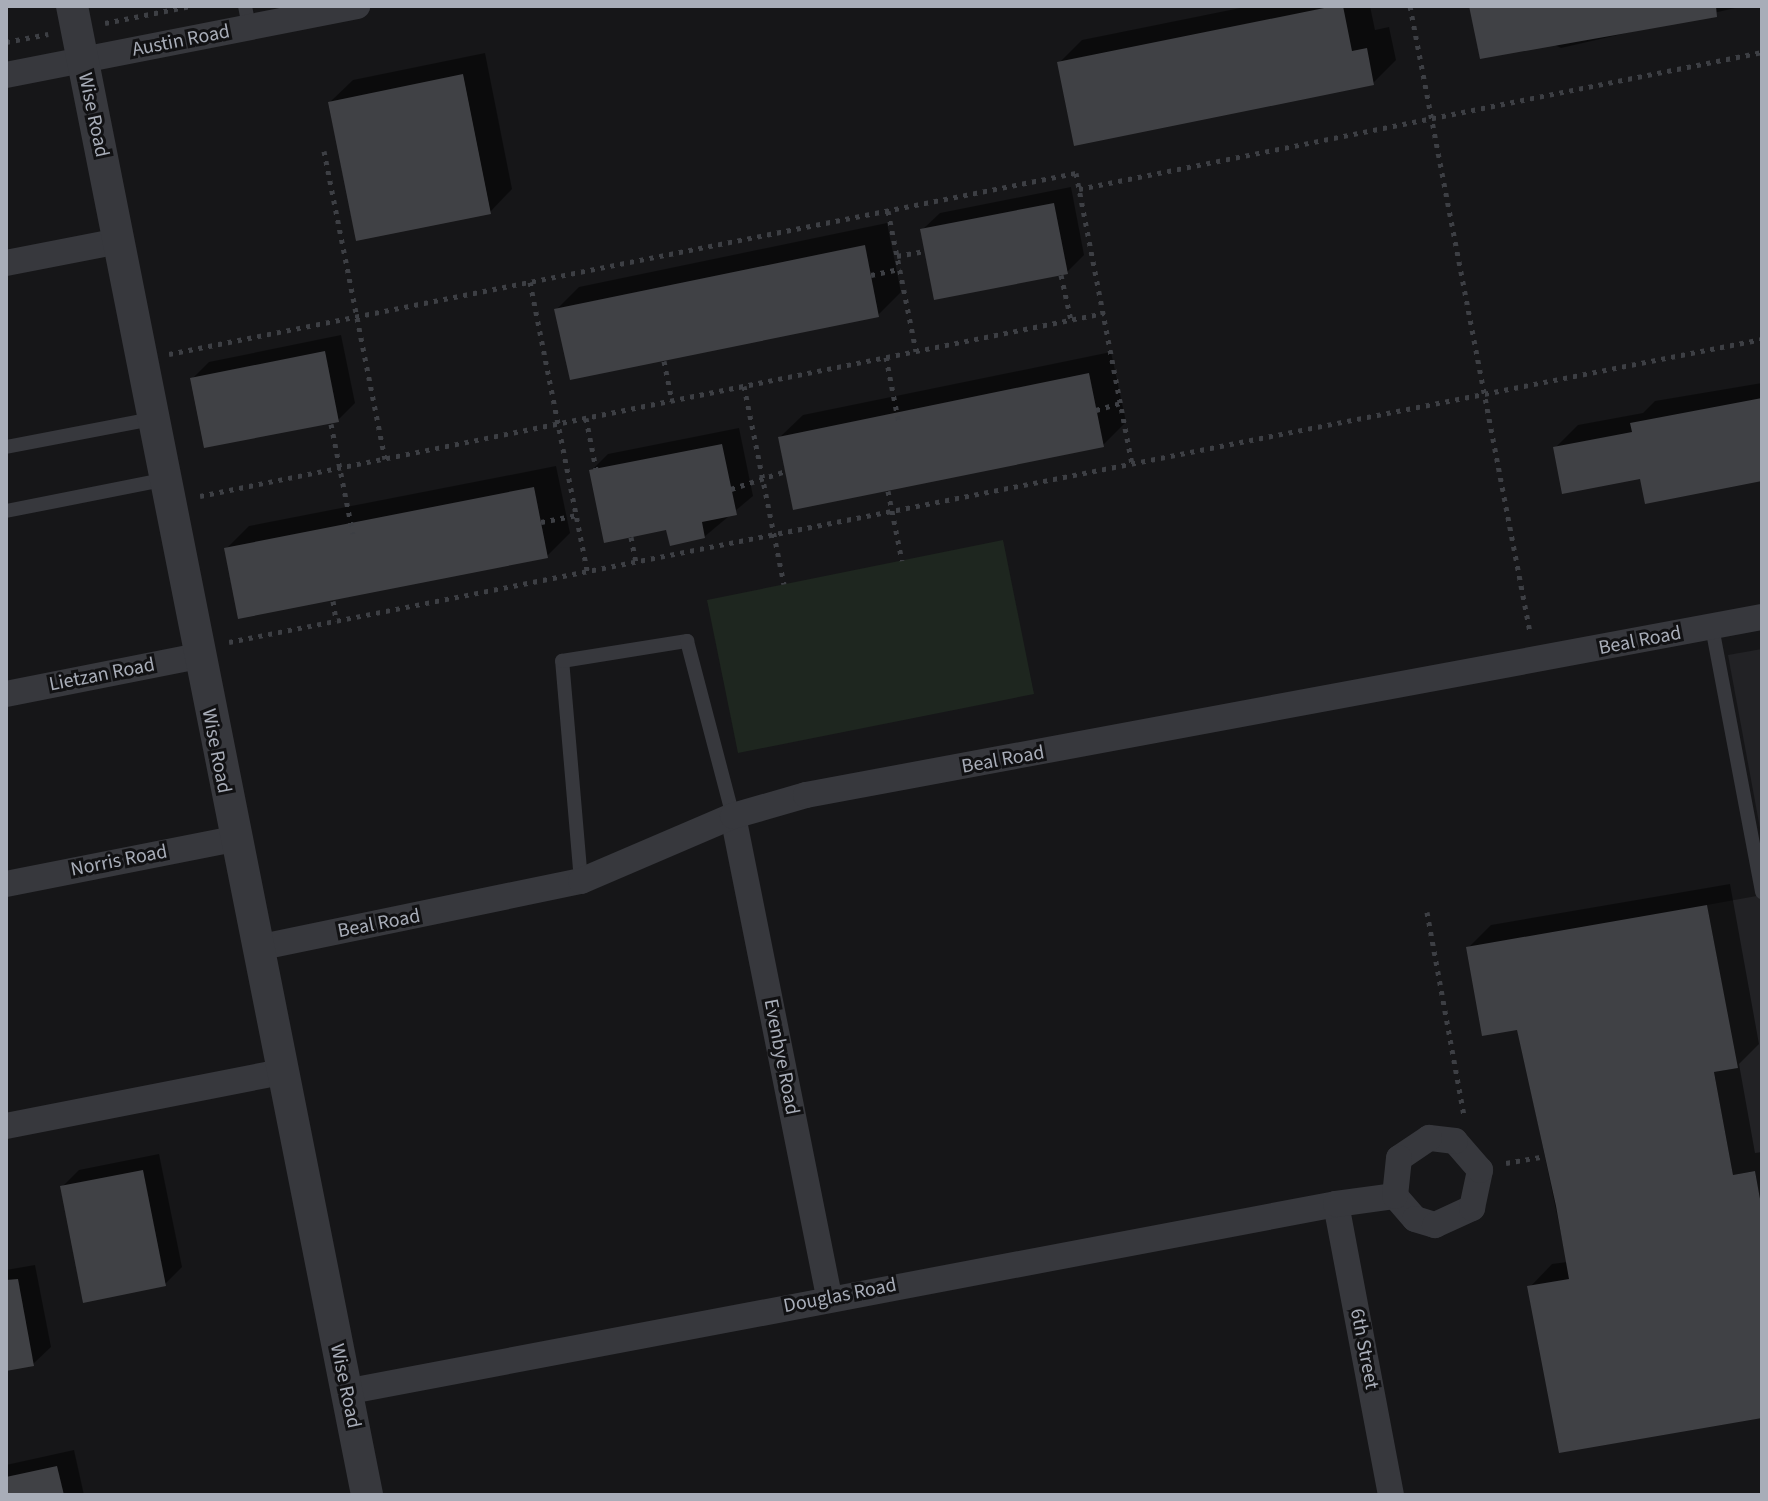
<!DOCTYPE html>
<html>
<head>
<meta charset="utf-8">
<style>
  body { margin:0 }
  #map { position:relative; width:1768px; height:1501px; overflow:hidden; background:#161618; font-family:"Source Sans 3",sans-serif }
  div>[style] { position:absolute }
  .built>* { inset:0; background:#222225 }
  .green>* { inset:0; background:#1e261f }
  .shadow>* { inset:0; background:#0007 }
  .building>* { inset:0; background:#404145 }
  .path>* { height:5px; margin-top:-2.5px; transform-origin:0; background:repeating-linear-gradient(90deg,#3d3f44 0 4px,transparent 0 10px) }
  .service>* { height:14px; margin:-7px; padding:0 7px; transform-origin:7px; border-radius:7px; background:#37383d }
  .minor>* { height:26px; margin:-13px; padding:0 13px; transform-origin:13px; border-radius:13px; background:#37383d }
  .tertiary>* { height:32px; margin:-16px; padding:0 16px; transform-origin:16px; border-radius:16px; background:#37383d }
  span { translate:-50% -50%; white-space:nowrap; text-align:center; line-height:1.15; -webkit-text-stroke:6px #111113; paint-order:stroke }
  .street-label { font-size:20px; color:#a8adb8 }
  .frame { position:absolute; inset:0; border:8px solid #a8adb8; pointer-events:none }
</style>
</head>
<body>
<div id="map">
  <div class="built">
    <div style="clip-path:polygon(1762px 649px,1762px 839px,1728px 655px)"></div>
    <div style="clip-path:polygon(1762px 895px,1762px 1210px,1755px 1171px,1733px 1175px,1714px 1072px,1737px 1068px,1707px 905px)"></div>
  </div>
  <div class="green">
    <div style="clip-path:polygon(1003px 540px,1034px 694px,738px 753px,707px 600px)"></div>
  </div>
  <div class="shadow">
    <div style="clip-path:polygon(1250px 6px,1370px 6px,1375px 30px,1389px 27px,1396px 60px,1373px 83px,1059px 63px,1082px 40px)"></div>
    <div style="clip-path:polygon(1473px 6px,1744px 6px,1561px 48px)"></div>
    <div style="clip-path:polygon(485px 53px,512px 189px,490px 212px,330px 102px,353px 80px)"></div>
    <div style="clip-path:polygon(1071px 187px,1084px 255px,1067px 272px,922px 230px,940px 213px)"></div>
    <div style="clip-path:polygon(887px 223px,901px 292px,878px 315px,557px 309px,579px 287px)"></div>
    <div style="clip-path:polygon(341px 335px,355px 403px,338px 420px,192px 379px,209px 362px)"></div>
    <div style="clip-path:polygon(1111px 352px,1126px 422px,1103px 445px,780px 437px,803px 415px)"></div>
    <div style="clip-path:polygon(1762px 383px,1762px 479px,1642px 477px,1555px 448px,1578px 425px,1643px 413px,1655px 401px)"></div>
    <div style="clip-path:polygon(739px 428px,753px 496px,704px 537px,668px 528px,591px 471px,608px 454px)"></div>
    <div style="clip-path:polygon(556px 466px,570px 533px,547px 556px,226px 549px,249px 526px)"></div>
    <div style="clip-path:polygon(1730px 884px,1759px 1044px,1739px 1064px,1755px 1153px,1762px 1152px,1762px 1416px,1530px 1287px,1552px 1264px,1567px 1262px,1518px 1028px,1468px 948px,1491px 925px)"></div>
    <div style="clip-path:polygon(159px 1154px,182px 1267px,165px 1284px,62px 1187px,79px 1170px)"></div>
    <div style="clip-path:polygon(35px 1265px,51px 1347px,33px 1364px,6px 1369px,6px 1270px)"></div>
    <div style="clip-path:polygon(74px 1450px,84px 1495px,6px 1495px,6px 1465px)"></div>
  </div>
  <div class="building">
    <div style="clip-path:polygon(1334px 6px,1343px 6px,1352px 51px,1367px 48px,1374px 85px,1074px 146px,1057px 62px)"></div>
    <div style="clip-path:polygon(1469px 6px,1716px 6px,1717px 17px,1480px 59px)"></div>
    <div style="clip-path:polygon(463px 74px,491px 214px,356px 241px,328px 102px)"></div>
    <div style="clip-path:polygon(1054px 203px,1068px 274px,934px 300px,920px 229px)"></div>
    <div style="clip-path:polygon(865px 245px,879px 317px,570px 380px,554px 309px)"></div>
    <div style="clip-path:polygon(325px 351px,339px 422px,204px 448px,190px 378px)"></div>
    <div style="clip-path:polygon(1089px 373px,1104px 447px,793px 510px,778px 437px)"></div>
    <div style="clip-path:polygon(1762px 398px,1762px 481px,1645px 504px,1640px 479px,1562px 494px,1553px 447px,1632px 432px,1630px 423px)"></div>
    <div style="clip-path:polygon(722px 444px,737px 515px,702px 522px,705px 538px,670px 546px,666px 530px,604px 543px,589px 470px)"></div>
    <div style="clip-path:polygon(534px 487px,548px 558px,238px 619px,224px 548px)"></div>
    <div style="clip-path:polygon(1707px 905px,1738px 1068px,1714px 1072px,1733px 1175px,1755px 1171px,1762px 1210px,1762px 1418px,1559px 1453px,1527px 1286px,1569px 1279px,1556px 1206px,1517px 1030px,1482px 1036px,1466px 947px)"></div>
    <div style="clip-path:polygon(143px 1170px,166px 1286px,83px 1303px,60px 1186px)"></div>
    <div style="clip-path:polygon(18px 1279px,34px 1366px,6px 1371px,6px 1280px)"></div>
    <div style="clip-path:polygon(57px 1466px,64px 1495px,6px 1495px,6px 1477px)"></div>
  </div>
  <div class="path">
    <div style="left:1410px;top:6px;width:637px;rotate:79.15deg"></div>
    <div style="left:105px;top:23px;width:87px;rotate:-11.3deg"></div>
    <div style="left:6px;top:42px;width:43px;rotate:-10.8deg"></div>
    <div style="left:324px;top:151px;width:314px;rotate:78.8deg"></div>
    <div style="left:1079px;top:189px;width:697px;rotate:-11.34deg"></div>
    <div style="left:888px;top:211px;width:143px;rotate:78.7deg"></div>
    <div style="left:897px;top:256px;width:27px;rotate:-10deg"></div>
    <div style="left:871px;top:275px;width:30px;rotate:-12deg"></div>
    <div style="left:1061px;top:275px;width:46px;rotate:77.5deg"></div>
    <div style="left:530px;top:282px;width:295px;rotate:78.8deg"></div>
    <div style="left:169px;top:354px;width:925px;rotate:-11.29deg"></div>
    <div style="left:1076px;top:173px;width:295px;rotate:79.1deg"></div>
    <div style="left:886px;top:357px;width:68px;rotate:79deg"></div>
    <div style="left:664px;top:361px;width:41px;rotate:78.7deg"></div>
    <div style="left:744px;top:386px;width:202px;rotate:78.6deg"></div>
    <div style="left:1096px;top:410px;width:26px;rotate:-16deg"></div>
    <div style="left:586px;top:418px;width:52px;rotate:78.9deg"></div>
    <div style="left:331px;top:424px;width:112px;rotate:78.7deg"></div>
    <div style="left:731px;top:489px;width:58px;rotate:-18.1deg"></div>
    <div style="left:888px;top:491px;width:71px;rotate:78.7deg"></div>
    <div style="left:200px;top:496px;width:922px;rotate:-11.44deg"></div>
    <div style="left:541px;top:522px;width:37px;rotate:-11deg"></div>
    <div style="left:631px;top:537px;width:25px;rotate:79deg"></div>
    <div style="left:333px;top:601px;width:20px;rotate:81deg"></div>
    <div style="left:229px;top:642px;width:1563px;rotate:-11.18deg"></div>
    <div style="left:1427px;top:912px;width:206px;rotate:79.7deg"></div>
    <div style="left:1506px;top:1163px;width:35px;rotate:-10deg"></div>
  </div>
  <div class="service">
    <div style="left:245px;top:6px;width:21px;rotate:79deg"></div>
    <div style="left:6px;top:447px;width:148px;rotate:-10.9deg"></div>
    <div style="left:6px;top:511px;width:160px;rotate:-11.2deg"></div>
    <div style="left:1712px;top:627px;width:270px;rotate:79.3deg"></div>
    <div style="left:581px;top:881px;width:221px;rotate:-94.9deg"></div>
    <div style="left:562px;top:661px;width:127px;rotate:-9.1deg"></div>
    <div style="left:687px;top:641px;width:181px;rotate:75.3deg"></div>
  </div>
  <div class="minor">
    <div style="left:6px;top:75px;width:358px;rotate:-11.1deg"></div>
    <div style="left:6px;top:263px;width:115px;rotate:-11deg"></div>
    <div style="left:6px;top:694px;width:196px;rotate:-11.2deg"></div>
    <div style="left:733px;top:816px;width:491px;rotate:78.7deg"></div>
    <div style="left:6px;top:884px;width:231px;rotate:-11.2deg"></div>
    <div style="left:257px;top:948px;width:331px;rotate:-11.7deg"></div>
    <div style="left:581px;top:881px;width:165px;rotate:-23.2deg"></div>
    <div style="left:733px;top:816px;width:76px;rotate:-16deg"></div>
    <div style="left:806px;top:795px;width:972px;rotate:-10.55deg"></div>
    <div style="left:6px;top:1126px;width:281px;rotate:-11.1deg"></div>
    <div style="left:1336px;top:1204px;width:296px;rotate:79.3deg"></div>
    <div style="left:345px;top:1392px;width:1009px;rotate:-10.74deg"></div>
    <div style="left:1336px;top:1204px;width:60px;rotate:-7.7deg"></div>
    <div style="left:1395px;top:1196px;width:30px;rotate:49deg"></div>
    <div style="left:1415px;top:1219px;width:21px;rotate:17deg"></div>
    <div style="left:1435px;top:1225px;width:41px;rotate:-24.7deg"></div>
    <div style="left:1472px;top:1208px;width:39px;rotate:-78deg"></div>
    <div style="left:1480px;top:1170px;width:38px;rotate:-131deg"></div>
    <div style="left:1455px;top:1141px;width:26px;rotate:-173deg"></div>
    <div style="left:1429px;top:1138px;width:36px;rotate:146deg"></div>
    <div style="left:1399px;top:1158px;width:38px;rotate:96deg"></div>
  </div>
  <div class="tertiary">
    <div style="left:72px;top:6px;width:1518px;rotate:78.79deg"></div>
  </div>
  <div class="street-label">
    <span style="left:181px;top:41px;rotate:-11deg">Austin Road</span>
    <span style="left:93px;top:115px;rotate:78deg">Wise Road</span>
    <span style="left:1640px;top:641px;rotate:-11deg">Beal Road</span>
    <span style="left:102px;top:675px;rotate:-11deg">Lietzan Road</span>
    <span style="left:216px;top:751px;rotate:79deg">Wise Road</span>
    <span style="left:1003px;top:760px;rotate:-10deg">Beal Road</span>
    <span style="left:119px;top:861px;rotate:-11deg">Norris Road</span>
    <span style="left:379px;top:924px;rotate:-11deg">Beal Road</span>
    <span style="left:781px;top:1057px;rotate:79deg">Evenbye Road</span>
    <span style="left:840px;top:1296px;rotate:-11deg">Douglas Road</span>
    <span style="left:1364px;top:1349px;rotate:79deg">6th Street</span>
    <span style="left:345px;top:1386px;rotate:78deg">Wise Road</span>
  </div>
  <div class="frame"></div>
</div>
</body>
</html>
